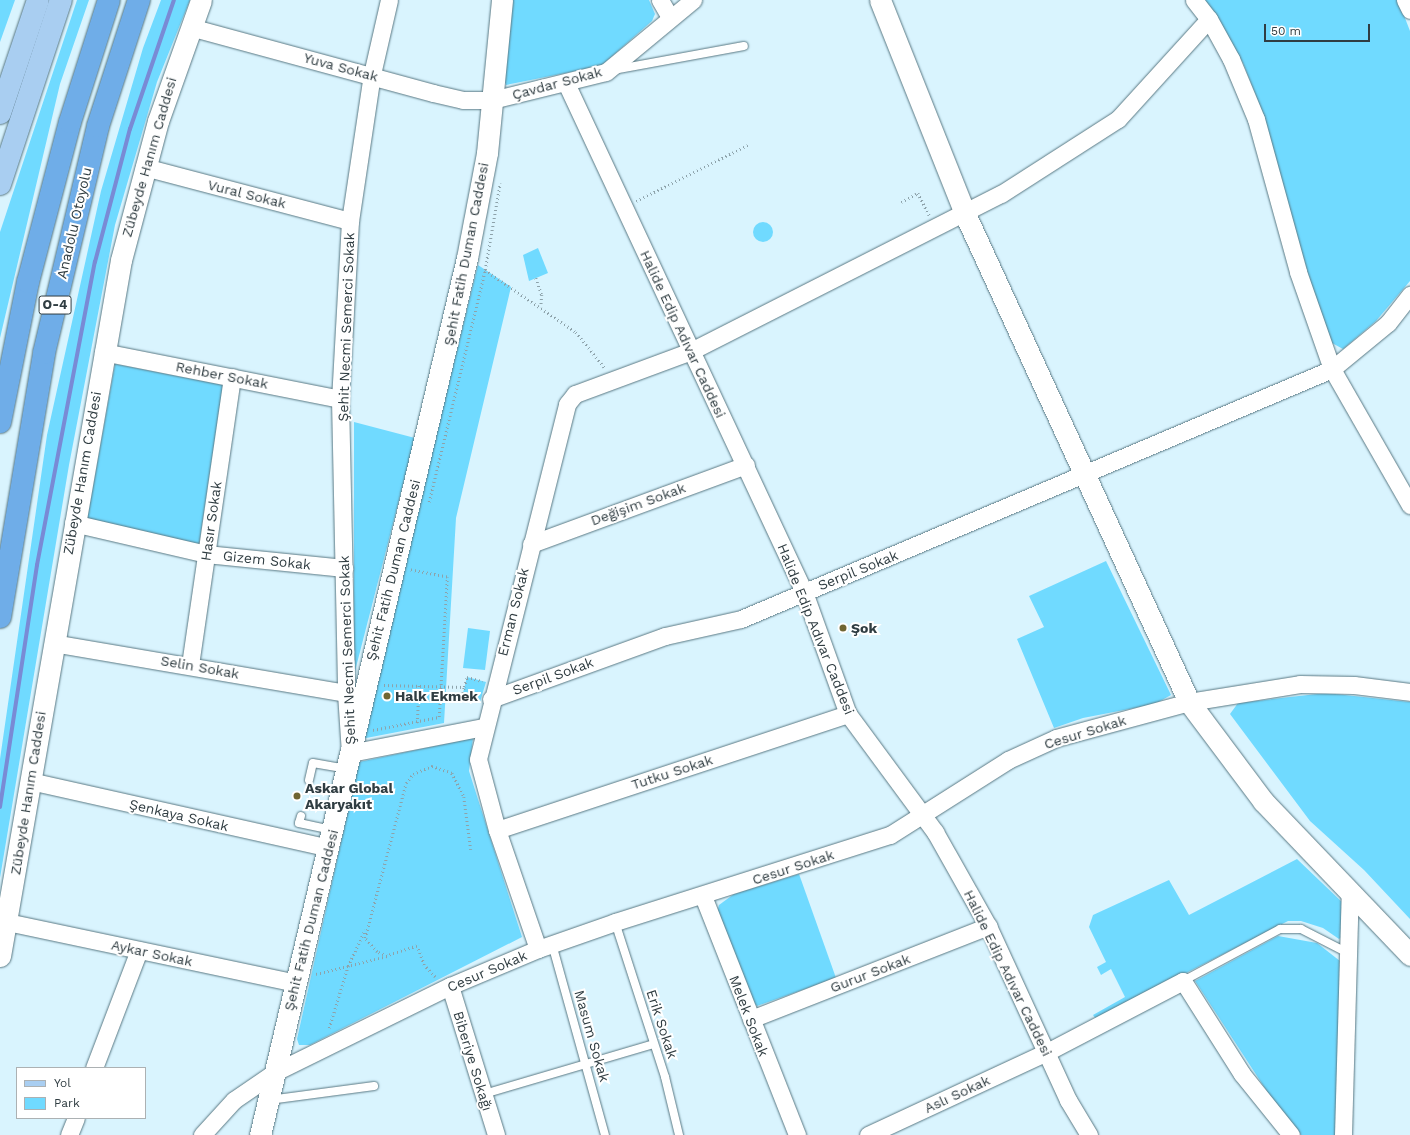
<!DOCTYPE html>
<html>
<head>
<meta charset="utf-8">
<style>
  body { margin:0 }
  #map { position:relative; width:1410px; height:1135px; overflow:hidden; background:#d9f4fe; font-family:"Work Sans",sans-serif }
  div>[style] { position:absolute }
  .green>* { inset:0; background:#70daff }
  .round { border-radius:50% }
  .stream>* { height:4px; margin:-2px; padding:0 2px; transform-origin:2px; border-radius:2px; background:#798ad5 }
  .path>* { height:2.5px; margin-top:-1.25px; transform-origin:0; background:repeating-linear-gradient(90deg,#8da2aa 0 1px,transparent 0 4px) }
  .roads { filter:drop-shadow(0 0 1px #597883) drop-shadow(0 0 1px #597883) }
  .service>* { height:8px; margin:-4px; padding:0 4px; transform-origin:4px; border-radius:4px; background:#fff }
  .minor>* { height:17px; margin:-8.5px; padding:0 8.5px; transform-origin:8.5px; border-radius:8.5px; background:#fff }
  .tertiary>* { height:21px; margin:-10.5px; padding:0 10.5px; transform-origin:10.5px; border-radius:10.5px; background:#fff }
  .primary>* { height:22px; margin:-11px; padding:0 11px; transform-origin:11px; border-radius:11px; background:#a9cef1 }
  .motorway>* { height:22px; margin:-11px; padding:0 11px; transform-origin:11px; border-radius:11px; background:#6fade8 }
  .dots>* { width:11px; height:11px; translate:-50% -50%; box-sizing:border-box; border:2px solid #fff; border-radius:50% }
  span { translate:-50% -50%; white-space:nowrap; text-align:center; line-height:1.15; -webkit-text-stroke:4px #fff; paint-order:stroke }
  .shield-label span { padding:1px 3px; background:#fff; border:1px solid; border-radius:3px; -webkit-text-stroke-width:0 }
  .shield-label { font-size:13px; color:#303d42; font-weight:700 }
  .street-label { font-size:14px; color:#303d42 }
  .poi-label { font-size:14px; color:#303d42; font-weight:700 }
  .left { translate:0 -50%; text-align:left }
  .legend { position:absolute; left:16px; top:1067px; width:130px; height:52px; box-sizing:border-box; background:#fff; border:1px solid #acb1b3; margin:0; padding:5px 7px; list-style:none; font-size:12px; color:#303d42 }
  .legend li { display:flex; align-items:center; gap:8px; height:20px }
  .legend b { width:20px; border:1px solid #acb1b3 }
  .scale { position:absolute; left:1264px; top:24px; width:106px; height:18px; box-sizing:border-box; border:2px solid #303d42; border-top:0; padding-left:5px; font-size:12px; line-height:14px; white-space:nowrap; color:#303d42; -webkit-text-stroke:3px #fff; paint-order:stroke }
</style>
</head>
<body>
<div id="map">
  <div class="green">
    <div style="clip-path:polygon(0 0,15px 0,0 42px)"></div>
    <div style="clip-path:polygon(77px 0,89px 0,60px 84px,0 338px,0 232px)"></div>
    <div style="clip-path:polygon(161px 0,190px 0,157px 82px,115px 225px,69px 465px,0 878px,0 759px,47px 435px,101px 191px,143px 48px)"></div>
    <div style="clip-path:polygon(513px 0,649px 0,655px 14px,652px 21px,601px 66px,506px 85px,503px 76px)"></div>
    <div style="clip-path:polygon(1205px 0,1398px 0,1410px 31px,1410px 281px,1376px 321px,1343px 349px,1332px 343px,1312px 287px,1258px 101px,1243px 63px)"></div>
    <div class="round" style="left:753px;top:222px;width:20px;height:20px"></div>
    <div style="clip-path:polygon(538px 248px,548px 273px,529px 281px,523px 255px)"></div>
    <div style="clip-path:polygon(478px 265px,511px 287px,456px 518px,444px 723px,361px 739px)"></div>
    <div style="clip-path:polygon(115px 364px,223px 385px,198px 552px,86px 526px)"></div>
    <div style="clip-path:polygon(354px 422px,415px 438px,354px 675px)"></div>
    <div style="clip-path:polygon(1106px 561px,1171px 695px,1155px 704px,1083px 718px,1054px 728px,1017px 639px,1044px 627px,1029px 596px)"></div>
    <div style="clip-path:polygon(468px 628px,490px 631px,485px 670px,463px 668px)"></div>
    <div style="clip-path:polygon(467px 677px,486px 682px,480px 702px,462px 697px)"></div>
    <div style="clip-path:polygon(1326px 693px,1410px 702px,1410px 919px,1364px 870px,1310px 821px,1230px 714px,1238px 703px)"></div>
    <div style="clip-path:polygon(473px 738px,469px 771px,522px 937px,310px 1045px,299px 1045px,297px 1039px,359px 762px)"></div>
    <div style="clip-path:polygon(1297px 859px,1344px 904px,1344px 935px,1339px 939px,1323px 928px,1301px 921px,1288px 921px,1096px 1019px,1093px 1015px,1125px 997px,1111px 969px,1101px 975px,1097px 967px,1106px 962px,1089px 927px,1093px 915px,1169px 880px,1189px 915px)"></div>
    <div style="clip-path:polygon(799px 874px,836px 978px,757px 1006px,752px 1002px,717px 913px,719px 905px,734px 894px)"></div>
    <div style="clip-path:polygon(1278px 936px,1317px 943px,1340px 961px,1338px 1135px,1301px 1135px,1298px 1131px,1276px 1105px,1195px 981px)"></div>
  </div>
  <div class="stream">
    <div style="left:0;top:807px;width:245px;rotate:-81.3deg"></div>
    <div style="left:37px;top:565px;width:309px;rotate:-79.2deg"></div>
    <div style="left:95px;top:262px;width:138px;rotate:-75.3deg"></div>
    <div style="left:130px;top:129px;width:136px;rotate:-71.2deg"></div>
  </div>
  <div class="path">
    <div style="left:636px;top:201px;width:125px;rotate:-26.6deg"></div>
    <div style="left:901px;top:202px;width:19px;rotate:-28deg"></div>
    <div style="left:918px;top:193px;width:25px;rotate:63deg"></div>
    <div style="left:485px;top:270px;width:110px;rotate:34.3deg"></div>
    <div style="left:576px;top:332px;width:46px;rotate:51.1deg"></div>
    <div style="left:536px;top:278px;width:18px;rotate:71deg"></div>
    <div style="left:542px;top:295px;width:12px;rotate:95deg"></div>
    <div style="left:429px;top:502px;width:239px;rotate:-76.4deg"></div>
    <div style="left:485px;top:270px;width:88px;rotate:-80.2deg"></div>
    <div style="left:384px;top:685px;width:80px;rotate:1.4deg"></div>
    <div style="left:477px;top:701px;width:16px;rotate:-165deg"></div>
    <div style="left:462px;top:697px;width:10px;rotate:-79deg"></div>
    <div style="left:464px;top:687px;width:10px;rotate:-73deg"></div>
    <div style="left:467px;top:677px;width:16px;rotate:15deg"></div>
    <div style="left:417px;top:723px;width:38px;rotate:-87deg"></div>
    <div style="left:373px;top:730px;width:67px;rotate:-11.1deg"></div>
    <div style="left:439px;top:717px;width:140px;rotate:-86.7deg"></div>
    <div style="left:447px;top:577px;width:38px;rotate:-169deg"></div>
    <div style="left:316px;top:974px;width:73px;rotate:-14.2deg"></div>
    <div style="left:435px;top:977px;width:16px;rotate:-133deg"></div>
    <div style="left:424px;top:965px;width:20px;rotate:-110deg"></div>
    <div style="left:417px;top:946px;width:32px;rotate:162deg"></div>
    <div style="left:387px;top:956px;width:11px;rotate:-158deg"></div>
    <div style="left:377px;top:952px;width:18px;rotate:-131deg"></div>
    <div style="left:365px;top:938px;width:160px;rotate:-75.2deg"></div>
    <div style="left:406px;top:783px;width:11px;rotate:-52deg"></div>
    <div style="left:413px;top:774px;width:21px;rotate:-23deg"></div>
    <div style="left:432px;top:766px;width:21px;rotate:19deg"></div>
    <div style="left:452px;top:773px;width:27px;rotate:63deg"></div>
    <div style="left:464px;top:797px;width:53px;rotate:82.5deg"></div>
    <div style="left:329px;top:1028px;width:65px;rotate:-73deg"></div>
    <div style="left:348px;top:966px;width:40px;rotate:-65deg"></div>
  </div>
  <div class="roads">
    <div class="service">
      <div style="left:613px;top:70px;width:133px;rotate:-10.4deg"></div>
      <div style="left:309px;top:780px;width:17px;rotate:-77deg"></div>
      <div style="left:313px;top:763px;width:34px;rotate:10deg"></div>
      <div style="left:301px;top:816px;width:7px;rotate:106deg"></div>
      <div style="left:299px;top:823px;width:33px;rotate:12deg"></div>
      <div style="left:615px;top:922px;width:163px;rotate:72.1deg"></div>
      <div style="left:665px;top:1077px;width:60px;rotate:76.4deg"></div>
      <div style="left:552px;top:944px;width:198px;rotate:74.5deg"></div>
      <div style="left:1183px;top:981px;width:110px;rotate:-28.2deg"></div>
      <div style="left:1280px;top:929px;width:21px"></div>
      <div style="left:1301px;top:929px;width:53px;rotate:27.1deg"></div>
      <div style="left:484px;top:1094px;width:177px;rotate:-16.4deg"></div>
      <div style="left:269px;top:1100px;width:106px;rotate:-7.6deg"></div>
    </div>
    <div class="minor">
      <div style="left:389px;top:0;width:76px;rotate:102.9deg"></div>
      <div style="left:372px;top:74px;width:149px;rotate:98.5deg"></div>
      <div style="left:350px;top:221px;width:178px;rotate:93.2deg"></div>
      <div style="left:340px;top:399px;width:294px;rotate:88.8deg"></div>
      <div style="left:346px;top:693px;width:60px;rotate:86.2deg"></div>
      <div style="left:350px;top:753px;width:136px;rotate:-11deg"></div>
      <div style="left:660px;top:0;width:20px;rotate:60deg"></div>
      <div style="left:1194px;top:0;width:24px;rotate:52deg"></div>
      <div style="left:1405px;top:0;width:11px;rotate:63deg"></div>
      <div style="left:190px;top:27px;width:252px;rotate:15.2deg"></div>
      <div style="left:433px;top:93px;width:31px;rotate:13deg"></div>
      <div style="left:463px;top:100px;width:29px"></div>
      <div style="left:492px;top:100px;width:117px;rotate:-13.8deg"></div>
      <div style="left:606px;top:72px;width:113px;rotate:-39.6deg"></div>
      <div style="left:566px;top:83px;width:562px;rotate:64.94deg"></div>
      <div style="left:804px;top:592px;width:130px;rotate:70.2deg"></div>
      <div style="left:848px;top:714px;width:147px;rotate:53.6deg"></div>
      <div style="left:935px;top:832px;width:108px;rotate:60.6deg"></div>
      <div style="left:988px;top:926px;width:192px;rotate:65.3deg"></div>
      <div style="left:1068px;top:1100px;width:41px;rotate:59deg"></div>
      <div style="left:144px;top:167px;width:213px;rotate:14.7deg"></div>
      <div style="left:103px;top:352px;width:242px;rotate:11.2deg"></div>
      <div style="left:73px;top:523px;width:137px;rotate:13.1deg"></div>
      <div style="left:206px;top:554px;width:139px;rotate:5.8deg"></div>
      <div style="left:531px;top:544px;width:229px;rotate:-20.2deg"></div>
      <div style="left:53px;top:643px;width:297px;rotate:9.7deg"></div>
      <div style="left:190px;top:665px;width:291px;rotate:-81.7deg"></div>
      <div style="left:491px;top:699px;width:185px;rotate:-19.9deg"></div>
      <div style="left:665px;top:636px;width:78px;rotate:-12.6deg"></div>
      <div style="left:741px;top:619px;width:642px;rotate:-22.93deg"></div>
      <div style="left:1332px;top:369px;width:72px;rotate:-39.4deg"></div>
      <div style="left:1388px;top:323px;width:36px;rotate:-52deg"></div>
      <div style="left:30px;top:781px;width:306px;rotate:12.6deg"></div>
      <div style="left:497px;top:830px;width:370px;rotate:-18.3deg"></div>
      <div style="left:703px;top:896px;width:257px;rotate:68.5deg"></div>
      <div style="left:7px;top:922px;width:295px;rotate:11.9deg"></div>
      <div style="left:538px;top:949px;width:126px;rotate:-109deg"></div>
      <div style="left:497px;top:830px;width:73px;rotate:-105deg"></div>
      <div style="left:478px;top:759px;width:366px;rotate:-75.9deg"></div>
      <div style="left:567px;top:404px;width:13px;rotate:-51deg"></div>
      <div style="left:575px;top:394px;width:124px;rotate:-20.3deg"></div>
      <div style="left:691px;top:351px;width:347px;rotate:-26.9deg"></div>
      <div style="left:1001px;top:194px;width:139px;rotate:-32.7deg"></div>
      <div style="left:1118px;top:119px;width:135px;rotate:-47.7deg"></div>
      <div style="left:1209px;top:19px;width:46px;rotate:61.2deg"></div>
      <div style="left:1231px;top:59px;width:65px;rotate:67.4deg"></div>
      <div style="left:1256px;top:119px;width:159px;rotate:74.6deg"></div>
      <div style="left:1298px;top:272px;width:103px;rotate:70.7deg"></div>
      <div style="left:1332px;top:369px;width:157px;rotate:60.2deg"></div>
      <div style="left:450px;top:986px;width:156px;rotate:72.8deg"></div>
      <div style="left:751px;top:1019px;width:255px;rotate:-21.4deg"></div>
      <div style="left:94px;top:1068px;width:126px;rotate:-69.1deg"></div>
      <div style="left:69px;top:1135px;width:18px;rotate:-68deg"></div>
      <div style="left:202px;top:1135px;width:47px;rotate:-47.6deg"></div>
      <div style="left:234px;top:1100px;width:50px;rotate:-34.3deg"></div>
      <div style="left:275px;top:1072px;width:195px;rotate:-26.2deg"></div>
      <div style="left:450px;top:986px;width:95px;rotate:-22.8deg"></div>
      <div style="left:538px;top:949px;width:82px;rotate:-19.3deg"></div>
      <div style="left:615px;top:922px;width:288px;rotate:-17.6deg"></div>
      <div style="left:890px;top:835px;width:140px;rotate:-32.4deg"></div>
      <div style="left:1008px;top:760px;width:53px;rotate:-24.6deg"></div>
      <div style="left:1056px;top:738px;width:138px;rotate:-15.1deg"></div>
      <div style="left:1189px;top:702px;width:112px;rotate:-9.2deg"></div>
      <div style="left:1300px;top:684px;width:54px;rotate:1.1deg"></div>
      <div style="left:1354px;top:685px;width:56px;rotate:7.1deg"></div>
      <div style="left:868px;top:1135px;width:197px;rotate:-24.9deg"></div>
      <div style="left:1047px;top:1052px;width:153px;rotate:-27.6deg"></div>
      <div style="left:1183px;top:981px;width:110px;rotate:57.6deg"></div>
      <div style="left:1242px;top:1074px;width:78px;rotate:51.2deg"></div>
      <div style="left:1343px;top:1135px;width:244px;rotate:-88.4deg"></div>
    </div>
    <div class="tertiary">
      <div style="left:880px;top:0;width:230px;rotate:68.3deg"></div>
      <div style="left:965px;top:214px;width:537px;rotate:65.34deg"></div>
      <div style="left:1189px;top:702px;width:124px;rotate:53.2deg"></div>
      <div style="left:1263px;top:801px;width:213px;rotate:46.3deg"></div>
      <div style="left:0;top:956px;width:706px;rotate:-80.14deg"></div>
      <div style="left:121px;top:260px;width:144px;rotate:-75.1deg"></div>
      <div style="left:158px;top:121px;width:128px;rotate:-70.4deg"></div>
      <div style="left:260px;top:1135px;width:901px;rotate:-76.72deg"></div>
      <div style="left:467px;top:258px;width:107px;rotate:-79.2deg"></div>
      <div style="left:487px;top:153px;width:154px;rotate:-84.4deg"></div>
    </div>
    <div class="primary">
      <div style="left:0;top:113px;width:119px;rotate:-71.4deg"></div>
      <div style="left:0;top:184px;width:194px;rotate:-71.7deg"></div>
    </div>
    <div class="motorway">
      <div style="left:0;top:422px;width:143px;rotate:-78.7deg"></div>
      <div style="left:28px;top:282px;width:165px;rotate:-75.3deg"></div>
      <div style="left:70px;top:122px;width:128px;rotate:-72.3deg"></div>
      <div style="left:0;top:617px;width:268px;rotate:-80.5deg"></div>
      <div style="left:44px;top:353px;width:233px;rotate:-76.6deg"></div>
      <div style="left:98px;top:126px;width:133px;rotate:-72deg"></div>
    </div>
  </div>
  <div class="dots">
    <div style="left:843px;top:628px;background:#706532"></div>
    <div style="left:387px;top:696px;background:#706532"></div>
    <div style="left:297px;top:796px;background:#706532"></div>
  </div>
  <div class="shield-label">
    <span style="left:55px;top:305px">O-4</span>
  </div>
  <div class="street-label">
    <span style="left:341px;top:67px;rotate:15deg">Yuva Sokak</span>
    <span style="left:557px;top:83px;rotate:-15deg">Çavdar Sokak</span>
    <span style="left:149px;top:157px;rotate:-74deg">Zübeyde Hanım Caddesi</span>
    <span style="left:247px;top:194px;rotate:14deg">Vural Sokak</span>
    <span style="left:74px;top:223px;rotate:-77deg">Anadolu Otoyolu</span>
    <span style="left:466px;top:254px;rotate:-79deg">Şehit Fatih Duman Caddesi</span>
    <span style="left:346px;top:327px;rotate:-88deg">Şehit Necmi Semerci Sokak</span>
    <span style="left:683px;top:334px;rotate:65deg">Halide Edip Adıvar Caddesi</span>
    <span style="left:222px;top:375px;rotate:11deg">Rehber Sokak</span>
    <span style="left:82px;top:473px;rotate:-80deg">Zübeyde Hanım Caddesi</span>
    <span style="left:638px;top:504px;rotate:-20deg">Değişim Sokak</span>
    <span style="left:211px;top:521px;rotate:-82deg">Hasır Sokak</span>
    <span style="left:267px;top:560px;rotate:6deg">Gizem Sokak</span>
    <span style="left:393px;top:570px;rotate:-76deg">Şehit Fatih Duman Caddesi</span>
    <span style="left:858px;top:570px;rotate:-22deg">Serpil Sokak</span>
    <span style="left:513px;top:612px;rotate:-76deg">Erman Sokak</span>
    <span style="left:816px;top:629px;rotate:68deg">Halide Edip Adıvar Caddesi</span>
    <span style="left:347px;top:650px;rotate:-92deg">Şehit Necmi Semerci Sokak</span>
    <span style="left:200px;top:667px;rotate:10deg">Selin Sokak</span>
    <span style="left:553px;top:676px;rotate:-20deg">Serpil Sokak</span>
    <span style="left:1085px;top:732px;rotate:-17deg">Cesur Sokak</span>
    <span style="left:672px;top:772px;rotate:-18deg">Tutku Sokak</span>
    <span style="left:28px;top:793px;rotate:-81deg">Zübeyde Hanım Caddesi</span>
    <span style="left:179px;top:815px;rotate:13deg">Şenkaya Sokak</span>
    <span style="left:793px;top:867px;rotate:-18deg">Cesur Sokak</span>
    <span style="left:311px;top:920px;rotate:-76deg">Şehit Fatih Duman Caddesi</span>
    <span style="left:152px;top:953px;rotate:12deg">Aykar Sokak</span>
    <span style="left:487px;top:971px;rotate:-23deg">Cesur Sokak</span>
    <span style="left:870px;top:973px;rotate:-21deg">Gurur Sokak</span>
    <span style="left:1008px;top:973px;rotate:64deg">Halide Edip Adıvar Caddesi</span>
    <span style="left:749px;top:1016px;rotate:69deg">Melek Sokak</span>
    <span style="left:662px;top:1024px;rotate:72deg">Erik Sokak</span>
    <span style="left:592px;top:1036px;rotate:74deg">Masum Sokak</span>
    <span style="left:473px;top:1061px;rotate:73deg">Biberiye Sokağı</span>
    <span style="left:957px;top:1094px;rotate:-25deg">Aslı Sokak</span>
  </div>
  <div class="poi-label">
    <span class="left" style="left:851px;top:628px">Şok</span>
    <span class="left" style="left:395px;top:696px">Halk Ekmek</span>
    <span class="left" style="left:305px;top:796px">Askar Global<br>Akaryakıt</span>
  </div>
  <ul class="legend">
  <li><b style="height:5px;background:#a9cef1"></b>Yol</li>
  <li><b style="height:11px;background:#70daff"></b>Park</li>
  </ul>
  <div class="scale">50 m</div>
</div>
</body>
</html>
